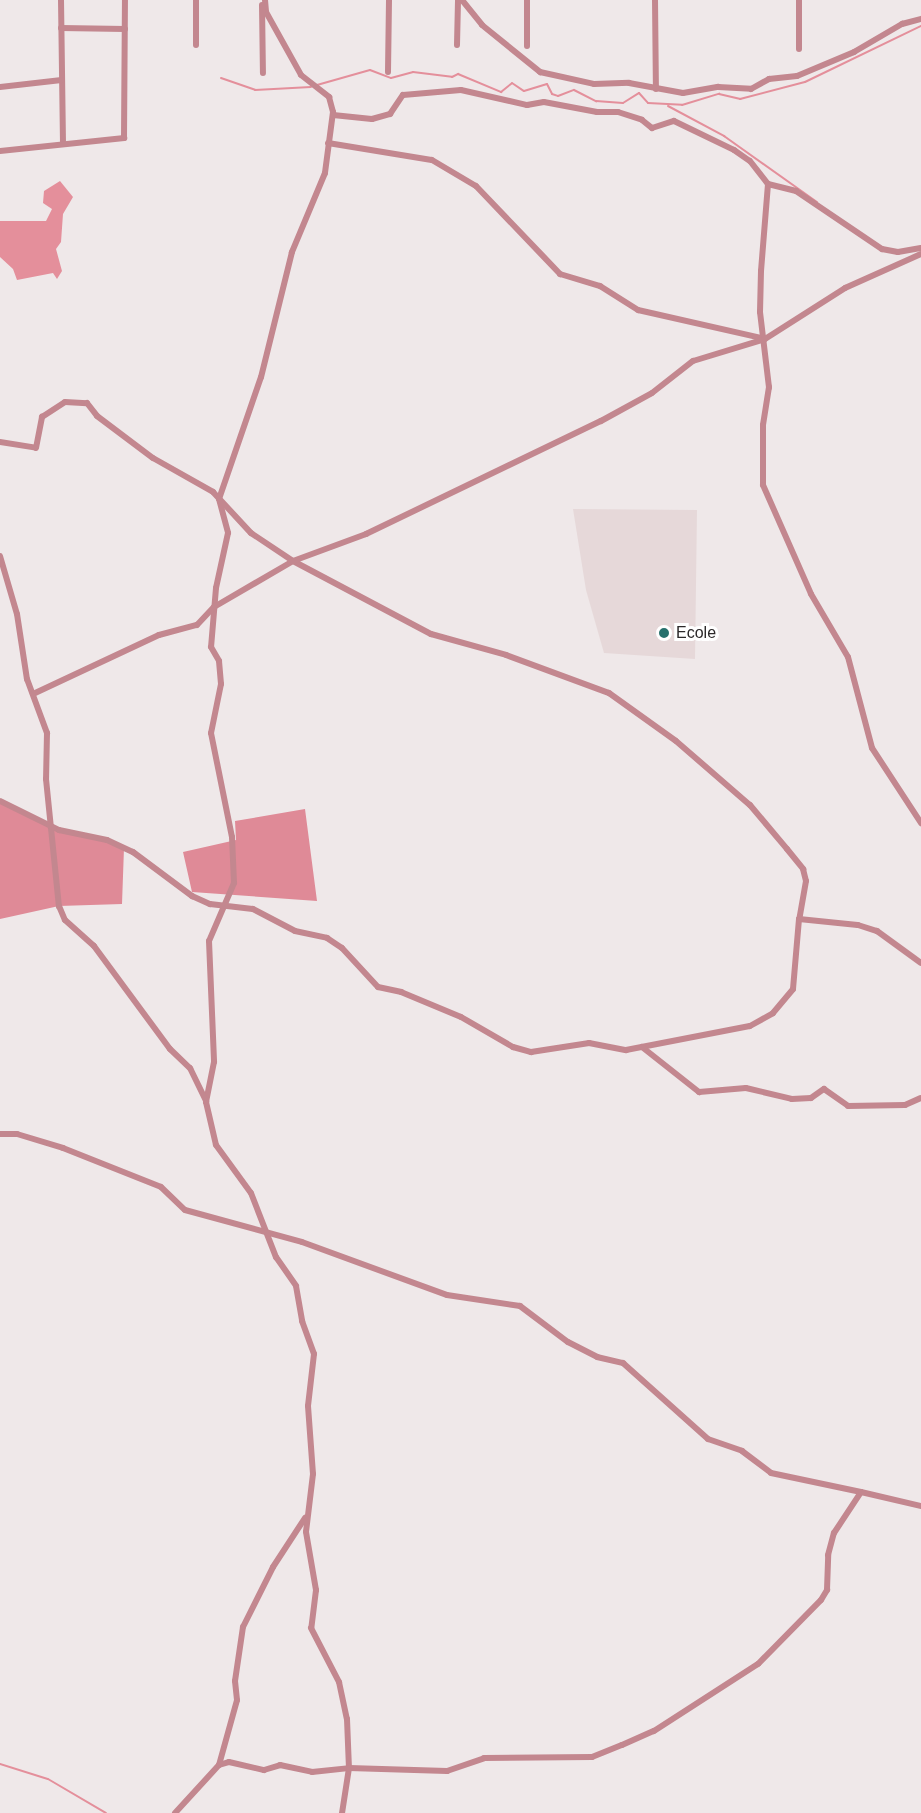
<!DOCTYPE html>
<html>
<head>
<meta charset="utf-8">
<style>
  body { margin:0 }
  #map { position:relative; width:921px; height:1813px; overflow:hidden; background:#efe8e9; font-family:Arial,sans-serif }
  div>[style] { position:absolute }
  .built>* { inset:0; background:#e6d8d9 }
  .forest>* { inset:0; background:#df8a97 }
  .water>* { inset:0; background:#e48f9b }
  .stream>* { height:2px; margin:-1px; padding:0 1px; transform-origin:1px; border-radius:1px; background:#e48f9b }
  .minor>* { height:6px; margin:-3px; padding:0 3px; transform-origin:3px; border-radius:3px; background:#c3878f }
  .dots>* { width:16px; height:16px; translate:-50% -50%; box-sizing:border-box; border:3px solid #fff; border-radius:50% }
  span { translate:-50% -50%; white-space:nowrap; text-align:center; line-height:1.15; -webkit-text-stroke:6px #fff; paint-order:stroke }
  .poi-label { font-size:16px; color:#2b2829 }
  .left { translate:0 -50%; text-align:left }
</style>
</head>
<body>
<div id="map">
  <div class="built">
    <div style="clip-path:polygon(573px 509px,697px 510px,695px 659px,604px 653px,586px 590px)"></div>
  </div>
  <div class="forest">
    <div style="clip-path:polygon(0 801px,59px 830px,107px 840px,124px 848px,122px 904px,59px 906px,0 919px)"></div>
    <div style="clip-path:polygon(305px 809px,317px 901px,192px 892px,183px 852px,236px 840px,235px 821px)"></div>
  </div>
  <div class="water">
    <div style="clip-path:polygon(60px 181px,73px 197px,63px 214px,61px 242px,56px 249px,62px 271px,57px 279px,53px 273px,17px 280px,13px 269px,0 257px,0 221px,46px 221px,52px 209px,43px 203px,44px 191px)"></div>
  </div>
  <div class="stream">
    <div style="left:221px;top:78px;width:36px;rotate:19deg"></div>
    <div style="left:255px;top:90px;width:56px;rotate:-3.1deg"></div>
    <div style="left:317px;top:85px;width:55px;rotate:-15.8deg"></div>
    <div style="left:370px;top:70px;width:22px;rotate:21deg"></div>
    <div style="left:391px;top:78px;width:23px;rotate:-15deg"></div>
    <div style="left:413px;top:72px;width:39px;rotate:7deg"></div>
    <div style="left:452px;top:77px;width:7px;rotate:-27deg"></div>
    <div style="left:458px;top:74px;width:47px;rotate:22.7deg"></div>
    <div style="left:501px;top:92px;width:14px;rotate:-39deg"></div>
    <div style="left:512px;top:83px;width:14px;rotate:34deg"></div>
    <div style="left:524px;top:91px;width:24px;rotate:-17deg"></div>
    <div style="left:547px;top:84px;width:11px;rotate:63deg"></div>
    <div style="left:552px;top:94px;width:6px;rotate:18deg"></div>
    <div style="left:558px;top:96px;width:17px;rotate:-21deg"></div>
    <div style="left:574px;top:90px;width:25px;rotate:27deg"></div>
    <div style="left:596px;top:101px;width:27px;rotate:4deg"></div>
    <div style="left:623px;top:103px;width:19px;rotate:-32deg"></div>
    <div style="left:639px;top:93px;width:13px;rotate:48deg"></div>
    <div style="left:648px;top:103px;width:34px;rotate:3deg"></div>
    <div style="left:682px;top:105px;width:39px;rotate:-17deg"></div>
    <div style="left:719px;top:94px;width:22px;rotate:13deg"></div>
    <div style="left:740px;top:99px;width:67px;rotate:-14.7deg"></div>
    <div style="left:805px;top:82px;width:129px;rotate:-25.8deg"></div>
    <div style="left:668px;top:106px;width:64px;rotate:28.2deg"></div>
    <div style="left:724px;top:136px;width:114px;rotate:35.4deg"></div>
    <div style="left:0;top:1764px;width:50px;rotate:17.4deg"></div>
    <div style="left:48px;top:1779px;width:67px;rotate:30.4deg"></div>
  </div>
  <div class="minor">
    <div style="left:61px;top:0;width:144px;rotate:89.2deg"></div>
    <div style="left:196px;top:0;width:45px;rotate:90deg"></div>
    <div style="left:265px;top:0;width:12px;rotate:85deg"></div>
    <div style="left:266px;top:12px;width:72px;rotate:60.9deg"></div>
    <div style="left:301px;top:75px;width:36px;rotate:38deg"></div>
    <div style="left:329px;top:97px;width:16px;rotate:75deg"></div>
    <div style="left:333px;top:112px;width:62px;rotate:97.5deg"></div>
    <div style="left:325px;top:173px;width:86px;rotate:112.7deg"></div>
    <div style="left:292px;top:252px;width:129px;rotate:103.9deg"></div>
    <div style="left:261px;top:377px;width:129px;rotate:109deg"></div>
    <div style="left:219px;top:499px;width:35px;rotate:75deg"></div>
    <div style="left:228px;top:533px;width:56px;rotate:102.3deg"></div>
    <div style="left:216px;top:588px;width:59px;rotate:94.8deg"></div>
    <div style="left:211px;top:647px;width:16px;rotate:60deg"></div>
    <div style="left:219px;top:661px;width:23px;rotate:85deg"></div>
    <div style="left:221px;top:684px;width:50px;rotate:101.5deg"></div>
    <div style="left:211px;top:733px;width:106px;rotate:78.6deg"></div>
    <div style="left:232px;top:837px;width:46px;rotate:87.5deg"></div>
    <div style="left:234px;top:883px;width:63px;rotate:113.3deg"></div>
    <div style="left:209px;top:941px;width:121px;rotate:87.6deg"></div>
    <div style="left:214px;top:1062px;width:41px;rotate:101.3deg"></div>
    <div style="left:206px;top:1102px;width:44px;rotate:76.9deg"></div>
    <div style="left:216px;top:1145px;width:59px;rotate:53.9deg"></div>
    <div style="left:251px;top:1193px;width:69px;rotate:68.7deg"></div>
    <div style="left:276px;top:1257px;width:35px;rotate:55deg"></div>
    <div style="left:296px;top:1286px;width:36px;rotate:80deg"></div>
    <div style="left:302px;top:1321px;width:35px;rotate:70deg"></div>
    <div style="left:314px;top:1354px;width:52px;rotate:96.6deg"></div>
    <div style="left:308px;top:1406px;width:68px;rotate:85.8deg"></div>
    <div style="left:313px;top:1474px;width:58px;rotate:96.9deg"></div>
    <div style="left:306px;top:1532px;width:59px;rotate:80.2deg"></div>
    <div style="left:316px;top:1590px;width:38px;rotate:97deg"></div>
    <div style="left:311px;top:1628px;width:61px;rotate:62.6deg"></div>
    <div style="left:339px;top:1682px;width:38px;rotate:78deg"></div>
    <div style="left:347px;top:1719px;width:49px;rotate:87.7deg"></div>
    <div style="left:349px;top:1768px;width:46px;rotate:98.8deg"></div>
    <div style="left:462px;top:0;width:32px;rotate:51deg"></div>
    <div style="left:482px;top:25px;width:75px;rotate:39deg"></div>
    <div style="left:540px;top:72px;width:55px;rotate:12.5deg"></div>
    <div style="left:594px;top:84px;width:35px;rotate:-2deg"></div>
    <div style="left:629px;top:83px;width:55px;rotate:10.5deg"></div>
    <div style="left:683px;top:93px;width:36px;rotate:-10deg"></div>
    <div style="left:718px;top:87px;width:33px;rotate:3deg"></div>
    <div style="left:751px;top:89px;width:21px;rotate:-29deg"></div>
    <div style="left:769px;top:79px;width:28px;rotate:-6deg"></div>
    <div style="left:797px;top:76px;width:62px;rotate:-22.8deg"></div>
    <div style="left:854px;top:52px;width:56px;rotate:-30.3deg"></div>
    <div style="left:902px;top:24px;width:20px;rotate:-15deg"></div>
    <div style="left:527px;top:0;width:46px;rotate:90deg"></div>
    <div style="left:655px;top:0;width:89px;rotate:89.4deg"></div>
    <div style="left:799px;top:0;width:49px;rotate:90deg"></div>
    <div style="left:262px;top:5px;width:68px;rotate:89.2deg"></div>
    <div style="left:61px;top:28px;width:64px;rotate:0.9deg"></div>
    <div style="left:457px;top:45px;width:45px;rotate:-88.7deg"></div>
    <div style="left:388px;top:72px;width:72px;rotate:-89.2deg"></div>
    <div style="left:0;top:87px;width:62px;rotate:-6.4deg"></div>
    <div style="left:333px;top:115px;width:39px;rotate:6deg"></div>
    <div style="left:372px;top:119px;width:19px;rotate:-16deg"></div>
    <div style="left:390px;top:114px;width:23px;rotate:-56deg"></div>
    <div style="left:403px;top:95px;width:58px;rotate:-4.9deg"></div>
    <div style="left:461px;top:90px;width:68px;rotate:12.8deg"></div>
    <div style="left:527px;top:105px;width:17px;rotate:-10deg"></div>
    <div style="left:544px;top:102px;width:54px;rotate:10.7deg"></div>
    <div style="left:597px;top:112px;width:21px"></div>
    <div style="left:618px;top:112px;width:25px;rotate:18deg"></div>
    <div style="left:642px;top:120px;width:13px;rotate:39deg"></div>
    <div style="left:652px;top:128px;width:23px;rotate:-18deg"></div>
    <div style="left:674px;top:121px;width:67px;rotate:25.8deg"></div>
    <div style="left:734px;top:150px;width:19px;rotate:35deg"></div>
    <div style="left:750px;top:161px;width:29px;rotate:52deg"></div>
    <div style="left:768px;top:184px;width:29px;rotate:14deg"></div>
    <div style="left:796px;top:191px;width:104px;rotate:34deg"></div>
    <div style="left:882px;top:249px;width:16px;rotate:11deg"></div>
    <div style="left:898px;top:252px;width:23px;rotate:-10deg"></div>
    <div style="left:328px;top:143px;width:105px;rotate:9.3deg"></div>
    <div style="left:432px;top:160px;width:51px;rotate:30.6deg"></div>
    <div style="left:476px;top:186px;width:122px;rotate:46.3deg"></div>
    <div style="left:560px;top:274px;width:42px;rotate:16.7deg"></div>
    <div style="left:600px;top:286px;width:45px;rotate:32.3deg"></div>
    <div style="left:638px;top:310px;width:126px;rotate:12.8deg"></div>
    <div style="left:0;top:151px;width:125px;rotate:-6deg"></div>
    <div style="left:124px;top:138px;width:138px;rotate:-89.6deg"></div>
    <div style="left:768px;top:184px;width:87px;rotate:94.6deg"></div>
    <div style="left:761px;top:271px;width:41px;rotate:91.4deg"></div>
    <div style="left:760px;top:312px;width:76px;rotate:83.2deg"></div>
    <div style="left:769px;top:387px;width:38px;rotate:99deg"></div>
    <div style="left:763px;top:425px;width:60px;rotate:90deg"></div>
    <div style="left:763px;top:485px;width:119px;rotate:66.2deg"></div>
    <div style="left:811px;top:594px;width:73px;rotate:59.6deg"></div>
    <div style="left:848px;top:657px;width:94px;rotate:75.2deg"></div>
    <div style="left:872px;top:748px;width:90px;rotate:56.8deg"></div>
    <div style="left:0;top:442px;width:36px;rotate:9deg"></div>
    <div style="left:36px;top:448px;width:32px;rotate:-79deg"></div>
    <div style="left:42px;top:417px;width:27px;rotate:-33deg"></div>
    <div style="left:65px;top:402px;width:22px;rotate:3deg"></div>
    <div style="left:87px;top:403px;width:16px;rotate:52deg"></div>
    <div style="left:97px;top:416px;width:70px;rotate:36.9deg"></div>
    <div style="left:153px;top:458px;width:69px;rotate:29.5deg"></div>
    <div style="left:213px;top:492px;width:56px;rotate:47.2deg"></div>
    <div style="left:251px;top:533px;width:50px;rotate:33.7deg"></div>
    <div style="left:293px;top:561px;width:156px;rotate:27.9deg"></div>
    <div style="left:431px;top:634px;width:78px;rotate:15.6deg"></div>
    <div style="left:506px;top:655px;width:110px;rotate:20.3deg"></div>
    <div style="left:609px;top:693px;width:82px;rotate:35.6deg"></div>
    <div style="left:676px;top:741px;width:98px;rotate:40.9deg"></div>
    <div style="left:750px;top:805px;width:57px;rotate:49.9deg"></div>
    <div style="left:787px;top:849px;width:26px;rotate:51deg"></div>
    <div style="left:803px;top:869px;width:12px;rotate:76deg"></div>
    <div style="left:806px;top:881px;width:39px;rotate:100deg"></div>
    <div style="left:799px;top:919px;width:59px;rotate:5.8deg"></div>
    <div style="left:858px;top:925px;width:20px;rotate:18deg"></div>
    <div style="left:877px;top:931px;width:54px;rotate:36deg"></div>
    <div style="left:0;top:556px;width:60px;rotate:73.7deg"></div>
    <div style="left:17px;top:614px;width:66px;rotate:81.3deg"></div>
    <div style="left:27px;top:679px;width:58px;rotate:69.7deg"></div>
    <div style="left:47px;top:733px;width:46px;rotate:91.2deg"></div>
    <div style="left:46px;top:779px;width:128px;rotate:84.2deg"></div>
    <div style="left:59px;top:906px;width:15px;rotate:67deg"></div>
    <div style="left:65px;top:920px;width:39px;rotate:42deg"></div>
    <div style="left:94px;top:946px;width:128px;rotate:53.6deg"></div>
    <div style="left:170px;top:1049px;width:28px;rotate:44deg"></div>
    <div style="left:190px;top:1068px;width:37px;rotate:64deg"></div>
    <div style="left:33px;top:694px;width:139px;rotate:-25.1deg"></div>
    <div style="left:159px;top:635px;width:39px;rotate:-15deg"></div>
    <div style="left:197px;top:625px;width:25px;rotate:-47deg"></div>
    <div style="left:214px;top:607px;width:91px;rotate:-30.2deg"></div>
    <div style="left:293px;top:561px;width:78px;rotate:-20.3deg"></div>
    <div style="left:366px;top:534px;width:261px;rotate:-25.7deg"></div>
    <div style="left:601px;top:421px;width:58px;rotate:-28.8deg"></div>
    <div style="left:652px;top:393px;width:52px;rotate:-38deg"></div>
    <div style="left:693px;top:361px;width:75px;rotate:-17deg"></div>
    <div style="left:765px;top:339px;width:95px;rotate:-32.5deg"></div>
    <div style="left:845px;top:288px;width:83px;rotate:-24.1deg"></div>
    <div style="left:0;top:801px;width:66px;rotate:26.2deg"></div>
    <div style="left:59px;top:830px;width:49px;rotate:11.8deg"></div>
    <div style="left:107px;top:840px;width:29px;rotate:25deg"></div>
    <div style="left:133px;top:852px;width:74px;rotate:36.7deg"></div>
    <div style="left:192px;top:896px;width:20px;rotate:24deg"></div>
    <div style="left:210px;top:904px;width:43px;rotate:6.6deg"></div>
    <div style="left:253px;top:909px;width:47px;rotate:27.6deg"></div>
    <div style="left:295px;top:931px;width:33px;rotate:12deg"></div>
    <div style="left:327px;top:938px;width:18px;rotate:34deg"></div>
    <div style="left:342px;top:948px;width:53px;rotate:47.3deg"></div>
    <div style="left:378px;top:987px;width:24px;rotate:12deg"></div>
    <div style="left:401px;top:992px;width:65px;rotate:22.6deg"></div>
    <div style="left:461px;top:1017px;width:60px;rotate:30deg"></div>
    <div style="left:513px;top:1047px;width:19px;rotate:16deg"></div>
    <div style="left:531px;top:1052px;width:59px;rotate:-8.8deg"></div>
    <div style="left:589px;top:1043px;width:38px;rotate:11deg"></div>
    <div style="left:626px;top:1050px;width:126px;rotate:-11deg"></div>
    <div style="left:750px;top:1026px;width:26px;rotate:-29deg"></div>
    <div style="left:773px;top:1013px;width:31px;rotate:-50deg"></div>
    <div style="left:793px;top:989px;width:70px;rotate:-85.1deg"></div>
    <div style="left:642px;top:1047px;width:73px;rotate:38.3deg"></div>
    <div style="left:699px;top:1092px;width:47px;rotate:-4.9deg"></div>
    <div style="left:746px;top:1088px;width:47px;rotate:13.4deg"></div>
    <div style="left:792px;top:1099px;width:19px;rotate:-3deg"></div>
    <div style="left:811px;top:1098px;width:16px;rotate:-35deg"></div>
    <div style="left:824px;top:1089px;width:29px;rotate:35deg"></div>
    <div style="left:848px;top:1106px;width:57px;rotate:-1deg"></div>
    <div style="left:905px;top:1105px;width:17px;rotate:-24deg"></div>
    <div style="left:0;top:1134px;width:17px"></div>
    <div style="left:17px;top:1134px;width:48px;rotate:16.9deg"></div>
    <div style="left:63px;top:1148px;width:105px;rotate:21.7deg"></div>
    <div style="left:161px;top:1187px;width:33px;rotate:44deg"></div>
    <div style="left:185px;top:1210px;width:121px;rotate:15.3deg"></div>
    <div style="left:302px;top:1242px;width:154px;rotate:20.1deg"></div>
    <div style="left:447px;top:1295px;width:74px;rotate:8.6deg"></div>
    <div style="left:520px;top:1306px;width:60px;rotate:36.9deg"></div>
    <div style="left:568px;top:1342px;width:33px;rotate:27deg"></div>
    <div style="left:597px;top:1357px;width:27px;rotate:13deg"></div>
    <div style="left:623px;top:1363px;width:114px;rotate:41.8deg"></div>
    <div style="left:708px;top:1439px;width:36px;rotate:19deg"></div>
    <div style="left:742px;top:1451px;width:36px;rotate:37deg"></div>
    <div style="left:771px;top:1473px;width:92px;rotate:11.9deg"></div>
    <div style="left:219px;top:1765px;width:67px;rotate:-74.5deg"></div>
    <div style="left:237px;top:1700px;width:19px;rotate:-96deg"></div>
    <div style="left:235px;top:1681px;width:55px;rotate:-81.6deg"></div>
    <div style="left:243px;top:1627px;width:67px;rotate:-63.4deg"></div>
    <div style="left:273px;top:1567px;width:59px;rotate:-56.9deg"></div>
    <div style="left:175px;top:1813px;width:65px;rotate:-47.5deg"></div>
    <div style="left:219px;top:1765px;width:10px;rotate:-17deg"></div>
    <div style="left:229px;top:1762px;width:36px;rotate:13deg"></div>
    <div style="left:264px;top:1770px;width:17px;rotate:-17deg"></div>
    <div style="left:280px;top:1765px;width:33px;rotate:12deg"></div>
    <div style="left:312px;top:1772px;width:37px;rotate:-6deg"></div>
    <div style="left:349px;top:1768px;width:98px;rotate:1.8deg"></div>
    <div style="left:447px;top:1771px;width:39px;rotate:-19deg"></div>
    <div style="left:484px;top:1758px;width:108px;rotate:-0.5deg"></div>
    <div style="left:592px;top:1757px;width:32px;rotate:-22deg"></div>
    <div style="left:622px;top:1745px;width:35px;rotate:-24deg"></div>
    <div style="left:654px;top:1731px;width:124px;rotate:-32.8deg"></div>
    <div style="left:758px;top:1664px;width:90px;rotate:-45.5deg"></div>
    <div style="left:821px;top:1600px;width:12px;rotate:-59deg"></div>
    <div style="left:827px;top:1590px;width:35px;rotate:-88deg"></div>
    <div style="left:828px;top:1555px;width:23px;rotate:-75deg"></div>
    <div style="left:834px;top:1533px;width:49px;rotate:-56.6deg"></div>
    <div style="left:861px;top:1492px;width:62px;rotate:13.1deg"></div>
  </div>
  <div class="dots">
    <div style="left:664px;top:633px;background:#26706c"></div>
  </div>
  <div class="poi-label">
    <span class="left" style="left:676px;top:633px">Ecole</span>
  </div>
</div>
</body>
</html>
